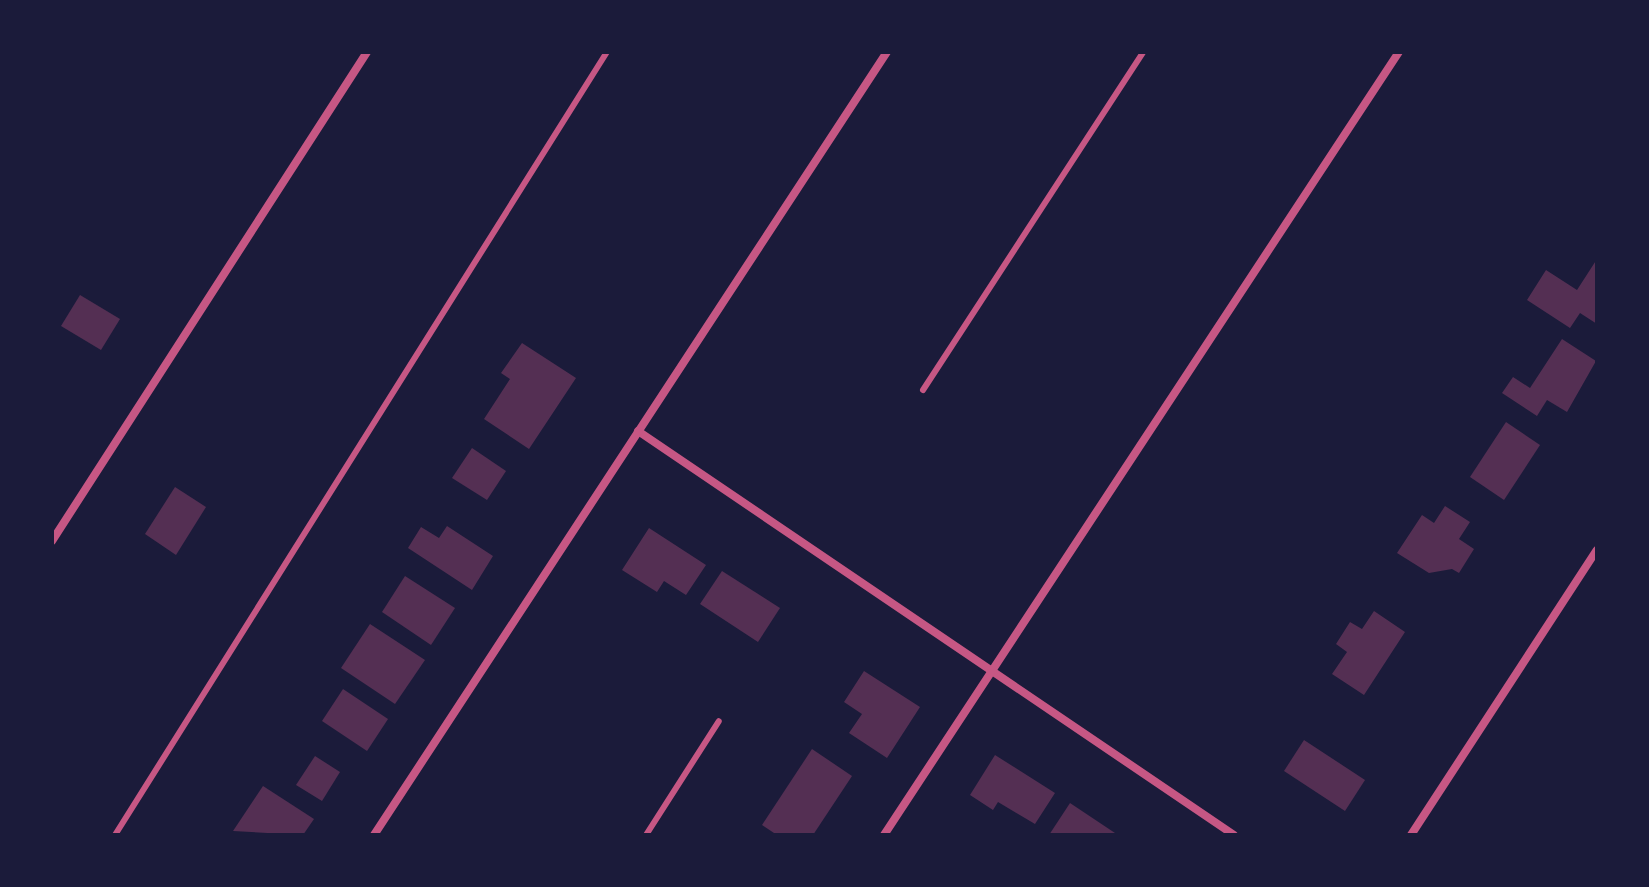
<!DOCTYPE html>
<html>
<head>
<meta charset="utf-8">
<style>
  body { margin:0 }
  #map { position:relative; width:1649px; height:887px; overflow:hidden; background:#1b1b3a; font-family:"Archivo Narrow",sans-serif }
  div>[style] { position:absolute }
  .building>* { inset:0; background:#542f53 }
  .service>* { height:6px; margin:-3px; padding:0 3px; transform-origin:3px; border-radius:3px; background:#c65784 }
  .minor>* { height:8px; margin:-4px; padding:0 4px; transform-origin:4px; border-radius:4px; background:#c65784 }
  span { translate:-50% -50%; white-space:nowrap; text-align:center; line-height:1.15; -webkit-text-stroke:6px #1b1b3a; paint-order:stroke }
  .frame { position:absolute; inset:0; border:54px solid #1b1b3a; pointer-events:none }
</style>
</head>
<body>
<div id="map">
  <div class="building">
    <div style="clip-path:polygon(1597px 259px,1597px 324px,1580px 313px,1570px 328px,1527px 300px,1546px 270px,1577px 290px)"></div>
    <div style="clip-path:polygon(80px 295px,120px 319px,101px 350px,61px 326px)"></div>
    <div style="clip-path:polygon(1562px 339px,1596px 361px,1567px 412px,1547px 400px,1537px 416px,1502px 393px,1513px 377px,1530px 388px)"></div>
    <div style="clip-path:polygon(522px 343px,576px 378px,529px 449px,484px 419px,510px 379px,501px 373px)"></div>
    <div style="clip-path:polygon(1506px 422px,1540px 445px,1504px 500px,1470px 477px)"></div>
    <div style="clip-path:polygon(472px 448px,506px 471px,487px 500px,452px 478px)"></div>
    <div style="clip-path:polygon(175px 487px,206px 507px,176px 555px,145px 534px)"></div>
    <div style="clip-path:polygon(1445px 506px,1470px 522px,1459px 539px,1474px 549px,1459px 573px,1452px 569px,1429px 573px,1397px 553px,1422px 515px,1434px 523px)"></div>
    <div style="clip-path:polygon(447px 526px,493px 556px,472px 590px,408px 548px,421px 527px,439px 538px)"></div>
    <div style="clip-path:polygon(649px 528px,706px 565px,686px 595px,664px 581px,657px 592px,622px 570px)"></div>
    <div style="clip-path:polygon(722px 571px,780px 608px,758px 642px,700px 604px)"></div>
    <div style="clip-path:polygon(405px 576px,455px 608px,431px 645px,382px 612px)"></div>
    <div style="clip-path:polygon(1374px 611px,1405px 632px,1364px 695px,1332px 674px,1347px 652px,1336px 644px,1350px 622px,1362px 629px)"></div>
    <div style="clip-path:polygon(370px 624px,425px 660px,395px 704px,341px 668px)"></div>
    <div style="clip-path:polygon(864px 671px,920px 707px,887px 758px,849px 733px,862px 714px,844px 702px)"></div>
    <div style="clip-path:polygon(343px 689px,388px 719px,367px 751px,322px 721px)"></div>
    <div style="clip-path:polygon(1304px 740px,1365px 780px,1345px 811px,1284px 771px)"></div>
    <div style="clip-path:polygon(812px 749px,852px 776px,813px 835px,777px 835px,762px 825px)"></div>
    <div style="clip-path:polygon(995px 755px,1055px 793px,1035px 824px,998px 802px,993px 810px,970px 795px)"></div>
    <div style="clip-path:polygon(315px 756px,340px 772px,322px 801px,296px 785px)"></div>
    <div style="clip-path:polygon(263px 786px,314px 819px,303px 835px,233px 831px)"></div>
    <div style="clip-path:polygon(1070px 803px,1118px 835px,1049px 835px)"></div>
  </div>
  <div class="service">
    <div style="left:923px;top:390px;width:403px;rotate:-56.9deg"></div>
    <div style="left:115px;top:835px;width:925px;rotate:-57.86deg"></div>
    <div style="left:646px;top:835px;width:135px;rotate:-57.4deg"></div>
  </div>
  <div class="minor">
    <div style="left:638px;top:431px;width:720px;rotate:34.13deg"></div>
    <div style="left:52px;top:541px;width:582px;rotate:-57.21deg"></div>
    <div style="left:374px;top:835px;width:936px;rotate:-56.77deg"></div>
    <div style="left:884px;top:835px;width:937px;rotate:-56.67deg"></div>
    <div style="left:1411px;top:835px;width:340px;rotate:-56.9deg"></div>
  </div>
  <div class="frame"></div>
</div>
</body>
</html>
